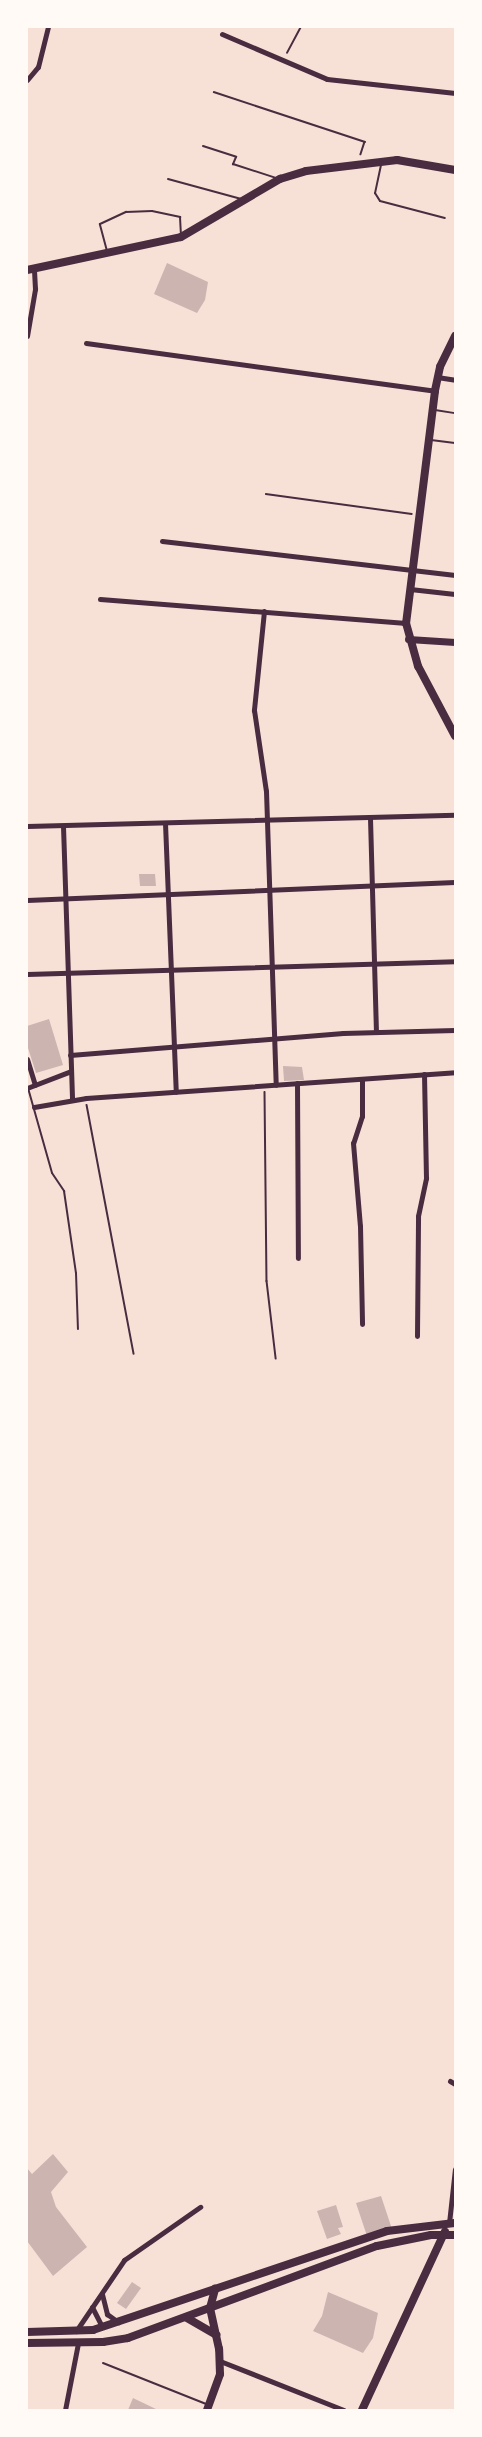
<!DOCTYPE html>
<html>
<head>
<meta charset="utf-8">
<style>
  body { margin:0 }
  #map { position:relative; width:482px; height:2437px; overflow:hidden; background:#f7e1d7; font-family:"DejaVu Sans",sans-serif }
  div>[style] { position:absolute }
  .building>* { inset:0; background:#ccb4b1 }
  .path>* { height:1.5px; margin:-0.75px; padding:0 0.75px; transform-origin:0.75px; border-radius:0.75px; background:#4a2c40 }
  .service>* { height:2px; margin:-1px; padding:0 1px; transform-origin:1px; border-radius:1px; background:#4a2c40 }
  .minor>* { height:5px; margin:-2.5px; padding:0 2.5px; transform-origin:2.5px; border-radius:2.5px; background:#4a2c40 }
  .tertiary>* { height:7px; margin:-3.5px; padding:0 3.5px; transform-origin:3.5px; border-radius:3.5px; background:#4a2c40 }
  .secondary>* { height:8px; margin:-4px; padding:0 4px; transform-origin:4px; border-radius:4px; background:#4a2c40 }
  .primary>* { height:8px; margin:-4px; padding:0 4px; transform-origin:4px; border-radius:4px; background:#4a2c40 }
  span { translate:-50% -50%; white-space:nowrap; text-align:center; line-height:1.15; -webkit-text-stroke:4.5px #fffaf5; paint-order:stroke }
  .frame { position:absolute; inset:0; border:28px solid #fffaf5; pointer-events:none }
</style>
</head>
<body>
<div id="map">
  <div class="building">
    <div style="clip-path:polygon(167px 263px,208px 282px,205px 300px,197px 313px,154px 294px)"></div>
    <div style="clip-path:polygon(139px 874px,155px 874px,156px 886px,140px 886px)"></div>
    <div style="clip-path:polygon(49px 1019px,63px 1065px,36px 1073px,27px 1045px,27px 1026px)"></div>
    <div style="clip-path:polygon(283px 1066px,302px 1067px,304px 1080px,284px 1081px)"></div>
    <div style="clip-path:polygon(53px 2154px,68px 2172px,51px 2192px,56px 2207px,87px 2247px,53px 2276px,27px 2241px,27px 2168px,32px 2174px)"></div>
    <div style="clip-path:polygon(381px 2196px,392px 2229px,367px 2236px,356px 2203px)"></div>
    <div style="clip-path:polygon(336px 2205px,343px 2227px,338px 2228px,341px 2234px,327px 2239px,317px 2211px)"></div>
    <div style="clip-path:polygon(132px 2282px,141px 2288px,126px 2309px,117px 2303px)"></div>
    <div style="clip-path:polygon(328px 2292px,378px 2313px,373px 2338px,363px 2353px,313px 2331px,322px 2316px)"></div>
    <div style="clip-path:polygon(133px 2398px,158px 2410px,128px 2410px)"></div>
  </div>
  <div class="path">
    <div style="left:287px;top:53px;width:30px;rotate:-62deg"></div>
    <div style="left:214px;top:92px;width:159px;rotate:18.3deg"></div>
    <div style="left:365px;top:142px;width:13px;rotate:108deg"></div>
    <div style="left:266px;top:494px;width:147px;rotate:7.8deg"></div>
    <div style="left:265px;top:1092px;width:189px;rotate:89.4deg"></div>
    <div style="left:267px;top:1281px;width:78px;rotate:83.3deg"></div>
    <div style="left:87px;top:1105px;width:253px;rotate:79.3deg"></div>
  </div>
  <div class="service">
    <div style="left:203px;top:146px;width:35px;rotate:18deg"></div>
    <div style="left:236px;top:157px;width:8px;rotate:113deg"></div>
    <div style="left:233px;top:164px;width:45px;rotate:18deg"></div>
    <div style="left:381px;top:165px;width:29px;rotate:102deg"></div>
    <div style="left:375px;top:193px;width:9px;rotate:58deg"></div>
    <div style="left:380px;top:201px;width:67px;rotate:14.7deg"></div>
    <div style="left:168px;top:179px;width:76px;rotate:15.3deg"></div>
    <div style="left:107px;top:251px;width:28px;rotate:-105deg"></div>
    <div style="left:100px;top:224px;width:29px;rotate:-25deg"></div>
    <div style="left:126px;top:212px;width:26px;rotate:-2deg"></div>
    <div style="left:152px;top:211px;width:29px;rotate:12deg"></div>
    <div style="left:180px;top:217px;width:17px;rotate:87deg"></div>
    <div style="left:435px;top:410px;width:20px;rotate:9deg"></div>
    <div style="left:431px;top:440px;width:24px;rotate:7deg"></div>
    <div style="left:28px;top:1088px;width:88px;rotate:74.2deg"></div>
    <div style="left:52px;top:1173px;width:22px;rotate:56deg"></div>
    <div style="left:64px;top:1191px;width:83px;rotate:81.7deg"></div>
    <div style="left:76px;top:1273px;width:56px;rotate:88deg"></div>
    <div style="left:103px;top:2363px;width:111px;rotate:21.7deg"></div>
  </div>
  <div class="minor">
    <div style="left:222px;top:34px;width:114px;rotate:23.2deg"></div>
    <div style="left:327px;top:79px;width:129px;rotate:6.2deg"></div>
    <div style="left:27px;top:80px;width:17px;rotate:-50deg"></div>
    <div style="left:38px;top:67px;width:41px;rotate:-76deg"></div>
    <div style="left:27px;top:336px;width:48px;rotate:-80.3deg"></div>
    <div style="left:35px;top:289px;width:20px;rotate:-93deg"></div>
    <div style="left:86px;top:343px;width:352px;rotate:7.8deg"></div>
    <div style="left:437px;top:377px;width:18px;rotate:9deg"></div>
    <div style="left:162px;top:541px;width:295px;rotate:6.6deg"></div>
    <div style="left:410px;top:589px;width:45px;rotate:6.3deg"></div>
    <div style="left:100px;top:599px;width:307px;rotate:4.5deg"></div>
    <div style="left:264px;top:611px;width:100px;rotate:95.8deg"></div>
    <div style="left:254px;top:710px;width:82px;rotate:81.6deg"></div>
    <div style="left:266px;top:791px;width:294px;rotate:88.1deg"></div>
    <div style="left:370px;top:818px;width:214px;rotate:88.4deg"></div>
    <div style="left:165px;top:823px;width:269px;rotate:87.7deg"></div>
    <div style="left:27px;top:826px;width:428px;rotate:-1.5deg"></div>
    <div style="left:63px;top:826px;width:274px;rotate:88.1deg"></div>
    <div style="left:27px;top:900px;width:428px;rotate:-2.4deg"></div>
    <div style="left:27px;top:974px;width:428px;rotate:-1.7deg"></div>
    <div style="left:70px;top:1055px;width:274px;rotate:-4.6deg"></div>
    <div style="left:343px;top:1033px;width:112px;rotate:-1.5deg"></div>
    <div style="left:27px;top:1059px;width:27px;rotate:73deg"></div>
    <div style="left:362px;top:1080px;width:36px;rotate:90deg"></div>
    <div style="left:362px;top:1116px;width:28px;rotate:108deg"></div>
    <div style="left:353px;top:1143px;width:83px;rotate:85.2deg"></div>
    <div style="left:360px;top:1226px;width:98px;rotate:88.8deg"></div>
    <div style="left:297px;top:1083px;width:175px;rotate:89.7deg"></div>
    <div style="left:27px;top:1088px;width:47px;rotate:-21.1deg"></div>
    <div style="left:34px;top:1107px;width:53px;rotate:-9.8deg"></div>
    <div style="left:86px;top:1098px;width:370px;rotate:-4deg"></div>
    <div style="left:417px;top:1336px;width:120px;rotate:-89.5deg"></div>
    <div style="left:418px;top:1216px;width:39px;rotate:-78deg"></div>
    <div style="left:426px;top:1178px;width:104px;rotate:-91.1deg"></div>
    <div style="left:450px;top:2081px;width:6px;rotate:31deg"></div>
    <div style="left:449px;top:2223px;width:54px;rotate:-83.7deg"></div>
    <div style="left:102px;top:2294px;width:21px;rotate:76deg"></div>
    <div style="left:107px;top:2314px;width:14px;rotate:36deg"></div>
    <div style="left:92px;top:2307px;width:22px;rotate:63deg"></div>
    <div style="left:76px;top:2331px;width:86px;rotate:-55.9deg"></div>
    <div style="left:124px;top:2260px;width:93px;rotate:-34.9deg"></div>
    <div style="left:220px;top:2361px;width:133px;rotate:21.6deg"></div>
    <div style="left:65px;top:2410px;width:68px;rotate:-79deg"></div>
  </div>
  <div class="tertiary">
    <div style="left:408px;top:639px;width:47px;rotate:3.7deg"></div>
  </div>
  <div class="secondary">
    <div style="left:455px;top:336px;width:34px;rotate:116deg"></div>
    <div style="left:440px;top:367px;width:25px;rotate:102deg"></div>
    <div style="left:435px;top:391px;width:234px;rotate:97.1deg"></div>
    <div style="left:406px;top:623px;width:45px;rotate:74.4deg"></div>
    <div style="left:418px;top:666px;width:79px;rotate:62.1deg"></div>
  </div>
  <div class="primary">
    <div style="left:27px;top:270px;width:157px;rotate:-12.1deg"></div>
    <div style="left:181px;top:237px;width:115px;rotate:-30.4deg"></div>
    <div style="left:280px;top:179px;width:27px;rotate:-17deg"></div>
    <div style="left:306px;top:171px;width:92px;rotate:-6.9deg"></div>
    <div style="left:397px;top:160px;width:59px;rotate:9.8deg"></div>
    <div style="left:187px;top:2318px;width:34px;rotate:30deg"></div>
    <div style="left:27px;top:2332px;width:66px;rotate:-1.7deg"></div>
    <div style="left:93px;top:2330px;width:310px;rotate:-18.6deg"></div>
    <div style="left:387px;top:2231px;width:68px;rotate:-6.7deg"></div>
    <div style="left:27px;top:2343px;width:76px;rotate:-0.8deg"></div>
    <div style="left:103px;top:2342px;width:25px;rotate:-9deg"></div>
    <div style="left:128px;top:2338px;width:265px;rotate:-20.3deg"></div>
    <div style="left:377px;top:2246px;width:55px;rotate:-11.5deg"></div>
    <div style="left:431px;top:2235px;width:24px"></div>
    <div style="left:207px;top:2410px;width:38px;rotate:-70deg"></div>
    <div style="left:220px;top:2374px;width:25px;rotate:-92deg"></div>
    <div style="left:219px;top:2349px;width:42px;rotate:-102.4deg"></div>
    <div style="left:210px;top:2308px;width:20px;rotate:-75deg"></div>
    <div style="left:362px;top:2410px;width:197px;rotate:-65.1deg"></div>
  </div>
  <div class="frame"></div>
</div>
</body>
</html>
